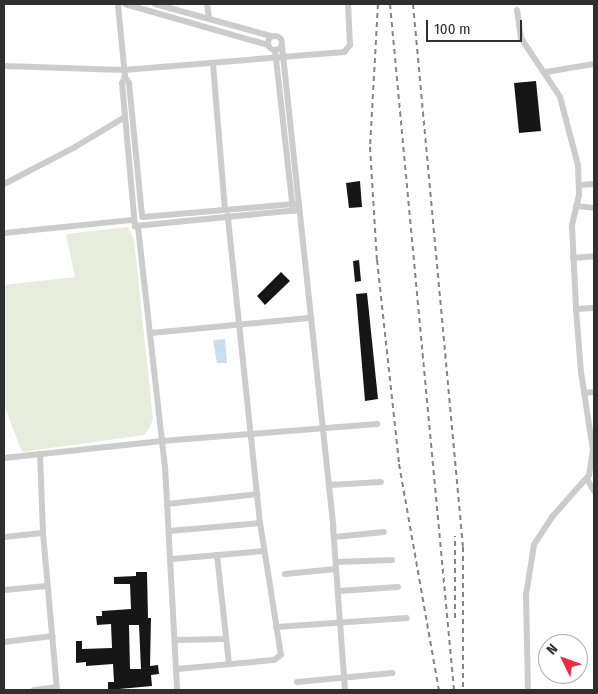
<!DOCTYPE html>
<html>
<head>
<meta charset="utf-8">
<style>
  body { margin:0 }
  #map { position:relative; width:598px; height:694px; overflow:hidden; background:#fff; font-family:"Fira Sans Condensed",sans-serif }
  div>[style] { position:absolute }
  .green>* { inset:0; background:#e6eddc }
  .water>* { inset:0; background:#c8e0ed }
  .building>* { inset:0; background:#161616 }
  .minor>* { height:6px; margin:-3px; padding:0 3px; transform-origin:3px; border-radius:3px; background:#ccc }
  .minor>.ring { margin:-3px; padding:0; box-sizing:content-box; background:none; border:6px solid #ccc; border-radius:50% }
  .rail>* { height:2px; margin-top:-1px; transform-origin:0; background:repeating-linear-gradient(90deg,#848484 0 5px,transparent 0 9px) }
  span { translate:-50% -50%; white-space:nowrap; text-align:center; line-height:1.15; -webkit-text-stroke:5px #fff; paint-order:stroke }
  .frame { position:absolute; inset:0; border:5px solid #2f2f2f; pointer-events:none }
  .north { position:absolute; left:538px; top:634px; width:50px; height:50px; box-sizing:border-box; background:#fff; border:1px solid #acacac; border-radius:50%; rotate:312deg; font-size:14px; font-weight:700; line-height:20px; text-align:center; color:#2f2f2f }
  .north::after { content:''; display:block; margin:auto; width:18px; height:22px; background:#eb2c44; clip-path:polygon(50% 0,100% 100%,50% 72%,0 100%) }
  .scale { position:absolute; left:426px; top:20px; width:96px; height:22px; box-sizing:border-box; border:2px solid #2f2f2f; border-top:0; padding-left:6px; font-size:15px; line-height:18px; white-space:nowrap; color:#2f2f2f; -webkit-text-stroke:4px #fff; paint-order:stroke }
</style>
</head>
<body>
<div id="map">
  <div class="green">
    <div style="clip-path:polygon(128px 227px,134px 240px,153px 419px,149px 429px,144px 435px,22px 452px,4px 405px,4px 285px,75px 277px,66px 234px)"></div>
  </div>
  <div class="water">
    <div style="clip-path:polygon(225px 339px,227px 363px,217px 363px,213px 340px)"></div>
  </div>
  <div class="building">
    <div style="clip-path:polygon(536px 81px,541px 131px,519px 133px,514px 83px)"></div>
    <div style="clip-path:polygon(360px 181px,362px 207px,349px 208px,346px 183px)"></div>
    <div style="clip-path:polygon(359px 260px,361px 281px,355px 282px,353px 261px)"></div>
    <div style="clip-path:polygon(281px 272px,290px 281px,265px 305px,257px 296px)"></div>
    <div style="clip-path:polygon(367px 293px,378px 399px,365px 401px,356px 294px)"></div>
    <div style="clip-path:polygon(evenodd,136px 572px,147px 572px,148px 618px,151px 618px,150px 666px,158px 665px,159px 674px,151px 675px,152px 686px,108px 690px,108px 682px,114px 682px,113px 664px,86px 666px,86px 662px,76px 663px,76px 641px,82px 641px,82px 649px,112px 648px,111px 624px,97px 625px,96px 616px,102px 616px,102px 611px,131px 609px,130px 584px,114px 584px,114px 577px,136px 576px,136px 572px,129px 625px,139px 625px,141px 669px,130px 669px,129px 625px)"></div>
  </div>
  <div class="minor">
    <div style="left:125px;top:4px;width:149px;rotate:16deg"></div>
    <div style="left:155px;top:4px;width:120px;rotate:15.4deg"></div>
    <div style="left:207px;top:4px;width:15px;rotate:82deg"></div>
    <div style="left:118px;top:5px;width:72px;rotate:84.4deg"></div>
    <div style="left:125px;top:77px;width:7px;rotate:56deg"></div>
    <div style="left:129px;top:83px;width:134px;rotate:84.4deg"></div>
    <div style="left:517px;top:10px;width:28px;rotate:82deg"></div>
    <div style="left:521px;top:38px;width:71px;rotate:56.5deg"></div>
    <div style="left:560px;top:97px;width:70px;rotate:75.2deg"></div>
    <div style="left:578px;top:165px;width:30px;rotate:88deg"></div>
    <div style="left:579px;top:195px;width:32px;rotate:103deg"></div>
    <div style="left:572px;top:226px;width:83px;rotate:87.2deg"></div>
    <div style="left:576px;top:309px;width:63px;rotate:85.5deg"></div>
    <div style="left:581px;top:372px;width:79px;rotate:81.3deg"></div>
    <div style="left:593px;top:450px;width:25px;rotate:99deg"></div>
    <div style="left:589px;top:475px;width:56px;rotate:131.4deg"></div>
    <div style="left:552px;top:517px;width:33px;rotate:123deg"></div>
    <div style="left:534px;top:545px;width:51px;rotate:99.1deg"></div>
    <div style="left:526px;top:595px;width:95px;rotate:88.8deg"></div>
    <div class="ring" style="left:268px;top:36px;width:8px;height:8px"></div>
    <div style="left:282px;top:46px;width:484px;rotate:83.9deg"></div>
    <div style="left:333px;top:527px;width:163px;rotate:85.8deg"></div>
    <div style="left:275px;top:50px;width:162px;rotate:83.6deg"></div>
    <div style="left:213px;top:64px;width:146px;rotate:85.3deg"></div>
    <div style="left:4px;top:66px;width:120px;rotate:1.9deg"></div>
    <div style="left:124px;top:70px;width:221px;rotate:-4.7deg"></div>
    <div style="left:344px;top:52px;width:9px;rotate:-49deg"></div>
    <div style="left:350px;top:45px;width:41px;rotate:-92.8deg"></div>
    <div style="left:546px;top:72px;width:49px;rotate:-9.5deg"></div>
    <div style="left:125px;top:77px;width:7px;rotate:117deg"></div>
    <div style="left:122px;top:83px;width:144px;rotate:84.8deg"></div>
    <div style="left:135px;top:226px;width:165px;rotate:-5.6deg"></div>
    <div style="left:4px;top:184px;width:80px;rotate:-27.5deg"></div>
    <div style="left:75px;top:147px;width:58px;rotate:-31deg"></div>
    <div style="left:579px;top:185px;width:15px;rotate:-4deg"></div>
    <div style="left:576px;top:206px;width:18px;rotate:6deg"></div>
    <div style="left:143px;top:217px;width:154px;rotate:-4.9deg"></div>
    <div style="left:138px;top:227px;width:241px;rotate:83.6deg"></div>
    <div style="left:165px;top:466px;width:224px;rotate:86.9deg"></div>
    <div style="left:4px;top:233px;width:130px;rotate:-5.8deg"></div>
    <div style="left:573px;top:258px;width:21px;rotate:-5deg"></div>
    <div style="left:576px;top:309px;width:18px;rotate:-3deg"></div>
    <div style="left:151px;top:333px;width:161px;rotate:-5.4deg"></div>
    <div style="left:584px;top:393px;width:10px;rotate:-6deg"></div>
    <div style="left:40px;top:454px;width:79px;rotate:87.8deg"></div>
    <div style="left:43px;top:533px;width:158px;rotate:84.9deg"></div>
    <div style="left:4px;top:458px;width:159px;rotate:-6.1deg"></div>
    <div style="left:162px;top:441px;width:216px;rotate:-4.5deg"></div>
    <div style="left:587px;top:479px;width:14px;rotate:60deg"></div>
    <div style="left:329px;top:485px;width:52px;rotate:-3.3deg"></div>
    <div style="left:167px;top:504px;width:91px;rotate:-6.3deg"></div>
    <div style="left:169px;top:531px;width:91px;rotate:-5deg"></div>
    <div style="left:4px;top:537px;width:39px;rotate:-6deg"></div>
    <div style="left:334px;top:537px;width:50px;rotate:-5.7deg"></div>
    <div style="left:217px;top:555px;width:110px;rotate:83.7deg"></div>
    <div style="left:172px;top:559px;width:92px;rotate:-5deg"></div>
    <div style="left:336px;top:562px;width:56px;rotate:-2deg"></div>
    <div style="left:285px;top:574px;width:51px;rotate:-5.6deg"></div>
    <div style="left:4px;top:590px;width:43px;rotate:-5.3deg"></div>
    <div style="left:338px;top:591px;width:60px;rotate:-3.8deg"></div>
    <div style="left:276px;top:627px;width:131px;rotate:-3.9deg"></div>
    <div style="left:176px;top:640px;width:50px;rotate:-1.1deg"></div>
    <div style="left:4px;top:642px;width:49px;rotate:-7deg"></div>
    <div style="left:177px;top:669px;width:97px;rotate:-5.3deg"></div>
    <div style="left:274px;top:660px;width:9px;rotate:-36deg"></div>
    <div style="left:281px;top:655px;width:134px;rotate:-99deg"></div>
    <div style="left:260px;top:523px;width:309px;rotate:-96deg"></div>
    <div style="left:297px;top:682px;width:96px;rotate:-5.4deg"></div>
    <div style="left:34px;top:690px;width:23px;rotate:-7deg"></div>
  </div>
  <div class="rail">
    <div style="left:378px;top:4px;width:143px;rotate:93.2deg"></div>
    <div style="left:370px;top:147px;width:113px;rotate:86.5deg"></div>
    <div style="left:377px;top:260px;width:205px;rotate:83.8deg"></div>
    <div style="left:399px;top:464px;width:230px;rotate:80deg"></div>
    <div style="left:390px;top:4px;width:689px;rotate:84.67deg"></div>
    <div style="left:413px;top:4px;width:545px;rotate:84.74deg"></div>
    <div style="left:463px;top:547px;width:143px;rotate:90deg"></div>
    <div style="left:455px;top:618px;width:82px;rotate:-90deg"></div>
  </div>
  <div class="frame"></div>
  <div class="north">N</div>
  <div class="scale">100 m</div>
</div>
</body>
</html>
